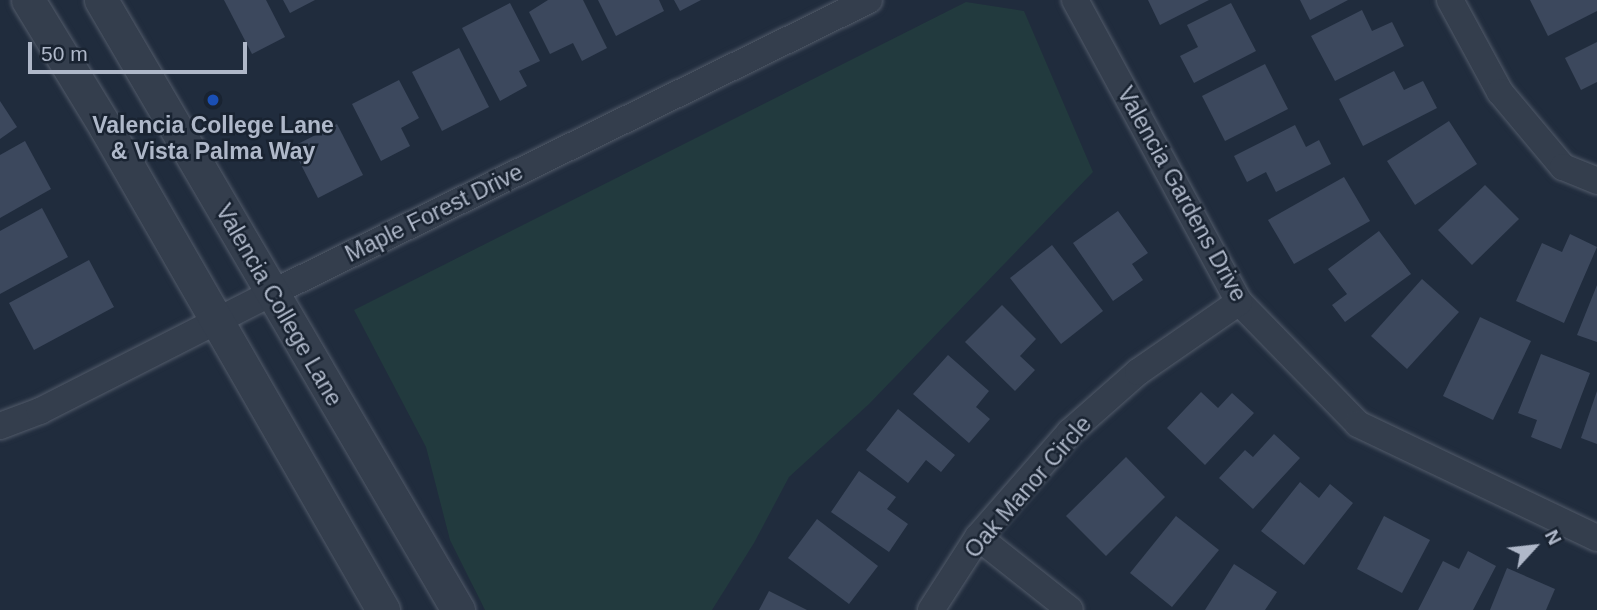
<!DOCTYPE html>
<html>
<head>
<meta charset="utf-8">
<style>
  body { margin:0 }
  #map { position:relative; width:1597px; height:610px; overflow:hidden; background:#202c3d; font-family:Helvetica,sans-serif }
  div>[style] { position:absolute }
  .green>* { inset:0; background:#223a3e }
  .building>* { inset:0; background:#3c485d }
  .roads { filter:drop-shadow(0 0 2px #525b6a) drop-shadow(0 0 2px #525b6a) }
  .minor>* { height:26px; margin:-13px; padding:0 13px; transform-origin:13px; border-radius:13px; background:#343e4d }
  .tertiary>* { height:33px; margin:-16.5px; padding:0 16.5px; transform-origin:16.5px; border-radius:16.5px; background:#343e4d }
  .dots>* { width:19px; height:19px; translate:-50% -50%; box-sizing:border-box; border:4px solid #192331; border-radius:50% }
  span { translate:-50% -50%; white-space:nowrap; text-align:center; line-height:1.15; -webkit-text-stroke:5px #192331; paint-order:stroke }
  .poi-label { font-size:23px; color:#afb8c9; font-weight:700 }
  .street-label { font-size:23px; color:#afb8c9 }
  .north { position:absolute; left:1499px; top:512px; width:70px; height:70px; -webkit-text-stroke:5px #192331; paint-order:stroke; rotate:63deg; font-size:19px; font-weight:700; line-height:28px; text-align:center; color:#afb8c9 }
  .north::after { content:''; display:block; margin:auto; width:24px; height:32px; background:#afb8c9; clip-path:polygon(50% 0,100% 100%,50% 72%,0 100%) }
  .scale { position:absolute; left:28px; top:42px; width:219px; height:32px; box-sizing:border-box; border:4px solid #afb8c9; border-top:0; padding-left:9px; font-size:21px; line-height:24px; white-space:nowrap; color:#afb8c9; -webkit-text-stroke:5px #192331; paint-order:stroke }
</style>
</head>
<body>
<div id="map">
  <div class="green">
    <div style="clip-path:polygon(966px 2px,1024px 11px,1093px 172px,869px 404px,789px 477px,754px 543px,712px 610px,485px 610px,450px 540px,426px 447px,354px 310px)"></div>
  </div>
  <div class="building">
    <div style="clip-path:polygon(224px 0,266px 0,285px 37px,252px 54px)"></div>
    <div style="clip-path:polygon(283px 0,315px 0,290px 13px)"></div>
    <div style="clip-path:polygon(548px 0,583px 0,607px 48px,582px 61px,573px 43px,550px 54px,529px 12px)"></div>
    <div style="clip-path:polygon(598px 0,659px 0,664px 11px,616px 36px)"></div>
    <div style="clip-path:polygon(674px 0,701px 0,680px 11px)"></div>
    <div style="clip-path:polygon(1148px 0,1209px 0,1160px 25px)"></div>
    <div style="clip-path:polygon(1300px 0,1348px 0,1310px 20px)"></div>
    <div style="clip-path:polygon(1530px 0,1597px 0,1597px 11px,1548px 36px)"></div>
    <div style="clip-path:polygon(510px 3px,540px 61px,519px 71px,527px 86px,500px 101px,462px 28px)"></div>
    <div style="clip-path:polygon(1231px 3px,1256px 51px,1194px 83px,1180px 56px,1198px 47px,1187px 25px)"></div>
    <div style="clip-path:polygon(1362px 10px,1372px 31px,1392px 22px,1404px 46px,1335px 81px,1311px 36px)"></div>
    <div style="clip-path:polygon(1597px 42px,1597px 82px,1581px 90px,1565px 58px)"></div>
    <div style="clip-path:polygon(459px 48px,489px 107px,442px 131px,412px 72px)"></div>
    <div style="clip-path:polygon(1265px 64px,1288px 109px,1225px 141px,1202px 96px)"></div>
    <div style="clip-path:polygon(1394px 71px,1404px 90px,1423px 81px,1437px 108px,1363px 146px,1339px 99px)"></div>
    <div style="clip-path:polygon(399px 80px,419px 118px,401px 128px,410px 146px,381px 161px,352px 104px)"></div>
    <div style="clip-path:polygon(0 101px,17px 127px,0 139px)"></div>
    <div style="clip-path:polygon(1449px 121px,1477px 164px,1415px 205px,1387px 161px)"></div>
    <div style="clip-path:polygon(337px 124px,363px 175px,318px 198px,292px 147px)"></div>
    <div style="clip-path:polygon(1295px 125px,1306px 147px,1319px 140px,1331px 164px,1276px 192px,1266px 172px,1247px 182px,1234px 156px)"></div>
    <div style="clip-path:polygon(25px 141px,51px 189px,0 218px,0 155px)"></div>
    <div style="clip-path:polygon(1344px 177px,1370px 221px,1294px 264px,1268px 220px)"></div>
    <div style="clip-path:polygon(1485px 185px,1519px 219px,1472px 265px,1438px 230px)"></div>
    <div style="clip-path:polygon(42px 208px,68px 257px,0 294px,0 231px)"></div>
    <div style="clip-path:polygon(1118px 211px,1148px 253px,1132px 264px,1143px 280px,1113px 301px,1073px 243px)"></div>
    <div style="clip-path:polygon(1379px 231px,1411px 274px,1345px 322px,1332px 305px,1347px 294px,1328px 269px)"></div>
    <div style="clip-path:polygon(1570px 234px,1597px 247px,1564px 323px,1516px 301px,1542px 243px,1562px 252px)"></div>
    <div style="clip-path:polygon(1052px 245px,1103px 311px,1061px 344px,1010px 278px)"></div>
    <div style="clip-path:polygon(89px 260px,114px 307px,34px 350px,9px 303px)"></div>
    <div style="clip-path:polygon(1422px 279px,1459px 312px,1407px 369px,1371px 336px)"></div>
    <div style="clip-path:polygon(1597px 285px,1597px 342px,1577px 335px)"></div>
    <div style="clip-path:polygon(1002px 305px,1036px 339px,1020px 356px,1035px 370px,1015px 391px,965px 342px)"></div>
    <div style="clip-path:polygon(1480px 317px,1531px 341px,1493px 420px,1443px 396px)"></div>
    <div style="clip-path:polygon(1541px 354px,1590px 373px,1561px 449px,1531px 437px,1537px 420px,1518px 413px)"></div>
    <div style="clip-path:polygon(948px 355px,989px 391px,976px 407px,990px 419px,969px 443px,913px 394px)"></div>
    <div style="clip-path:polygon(1597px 391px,1597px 444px,1581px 438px)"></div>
    <div style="clip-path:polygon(1201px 392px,1218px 408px,1232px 393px,1254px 413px,1205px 465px,1167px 428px)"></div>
    <div style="clip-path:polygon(898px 409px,955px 455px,941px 472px,926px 460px,908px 483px,866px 450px)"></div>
    <div style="clip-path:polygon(1274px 434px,1300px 458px,1253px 509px,1219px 478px,1245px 450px,1253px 457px)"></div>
    <div style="clip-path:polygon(1126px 457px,1165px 497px,1106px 556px,1066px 516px)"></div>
    <div style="clip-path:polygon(859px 471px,896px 497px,887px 509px,908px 524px,889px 552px,831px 512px)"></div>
    <div style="clip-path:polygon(1300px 482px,1319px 498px,1330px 484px,1353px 503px,1304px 565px,1261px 531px)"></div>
    <div style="clip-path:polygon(1176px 516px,1219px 550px,1172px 607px,1130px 573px)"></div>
    <div style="clip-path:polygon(1384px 516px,1430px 540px,1402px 593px,1357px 569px)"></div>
    <div style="clip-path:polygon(817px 519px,878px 566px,849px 604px,788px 558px)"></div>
    <div style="clip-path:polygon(1468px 551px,1496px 566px,1473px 610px,1418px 610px,1443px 561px,1459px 569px)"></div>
    <div style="clip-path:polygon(1234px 564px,1277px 592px,1265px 610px,1205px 610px)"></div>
    <div style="clip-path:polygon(1507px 568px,1555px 589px,1546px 610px,1490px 610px)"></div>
    <div style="clip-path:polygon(769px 591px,807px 610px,759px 610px)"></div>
  </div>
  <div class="roads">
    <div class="minor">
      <div style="left:1075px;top:0;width:344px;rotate:61.5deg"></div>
      <div style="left:1239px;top:302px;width:170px;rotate:45.7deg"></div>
      <div style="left:1358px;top:424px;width:265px;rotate:25.5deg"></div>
      <div style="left:1450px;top:0;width:105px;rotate:61.5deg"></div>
      <div style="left:1500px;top:92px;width:98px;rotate:50deg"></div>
      <div style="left:1563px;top:167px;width:37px;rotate:22deg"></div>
      <div style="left:0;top:426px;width:43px;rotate:-20.6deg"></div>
      <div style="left:40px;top:411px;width:260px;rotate:-27deg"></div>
      <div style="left:272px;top:293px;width:665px;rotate:-26.14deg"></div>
      <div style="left:978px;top:537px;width:117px;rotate:38.4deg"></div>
      <div style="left:931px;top:610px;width:87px;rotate:-57.2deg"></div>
      <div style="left:978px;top:537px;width:140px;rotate:-48.8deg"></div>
      <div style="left:1070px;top:432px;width:91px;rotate:-41.4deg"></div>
      <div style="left:1138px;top:372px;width:123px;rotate:-34.7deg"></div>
    </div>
    <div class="tertiary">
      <div style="left:28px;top:0;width:150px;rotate:58.6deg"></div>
      <div style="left:106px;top:128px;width:556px;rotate:60.11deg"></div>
      <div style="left:101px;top:0;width:707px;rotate:59.66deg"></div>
    </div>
  </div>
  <div class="dots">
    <div style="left:213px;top:100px;background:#1a4fb4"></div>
  </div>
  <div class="poi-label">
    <span style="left:213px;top:138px">Valencia College Lane<br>&amp; Vista Palma Way</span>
  </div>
  <div class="street-label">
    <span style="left:1182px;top:194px;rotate:61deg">Valencia Gardens Drive</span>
    <span style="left:434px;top:213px;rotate:-26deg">Maple Forest Drive</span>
    <span style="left:279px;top:305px;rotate:60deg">Valencia College Lane</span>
    <span style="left:1028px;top:487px;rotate:-49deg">Oak Manor Circle</span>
  </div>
  <div class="north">N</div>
  <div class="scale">50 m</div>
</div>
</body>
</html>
